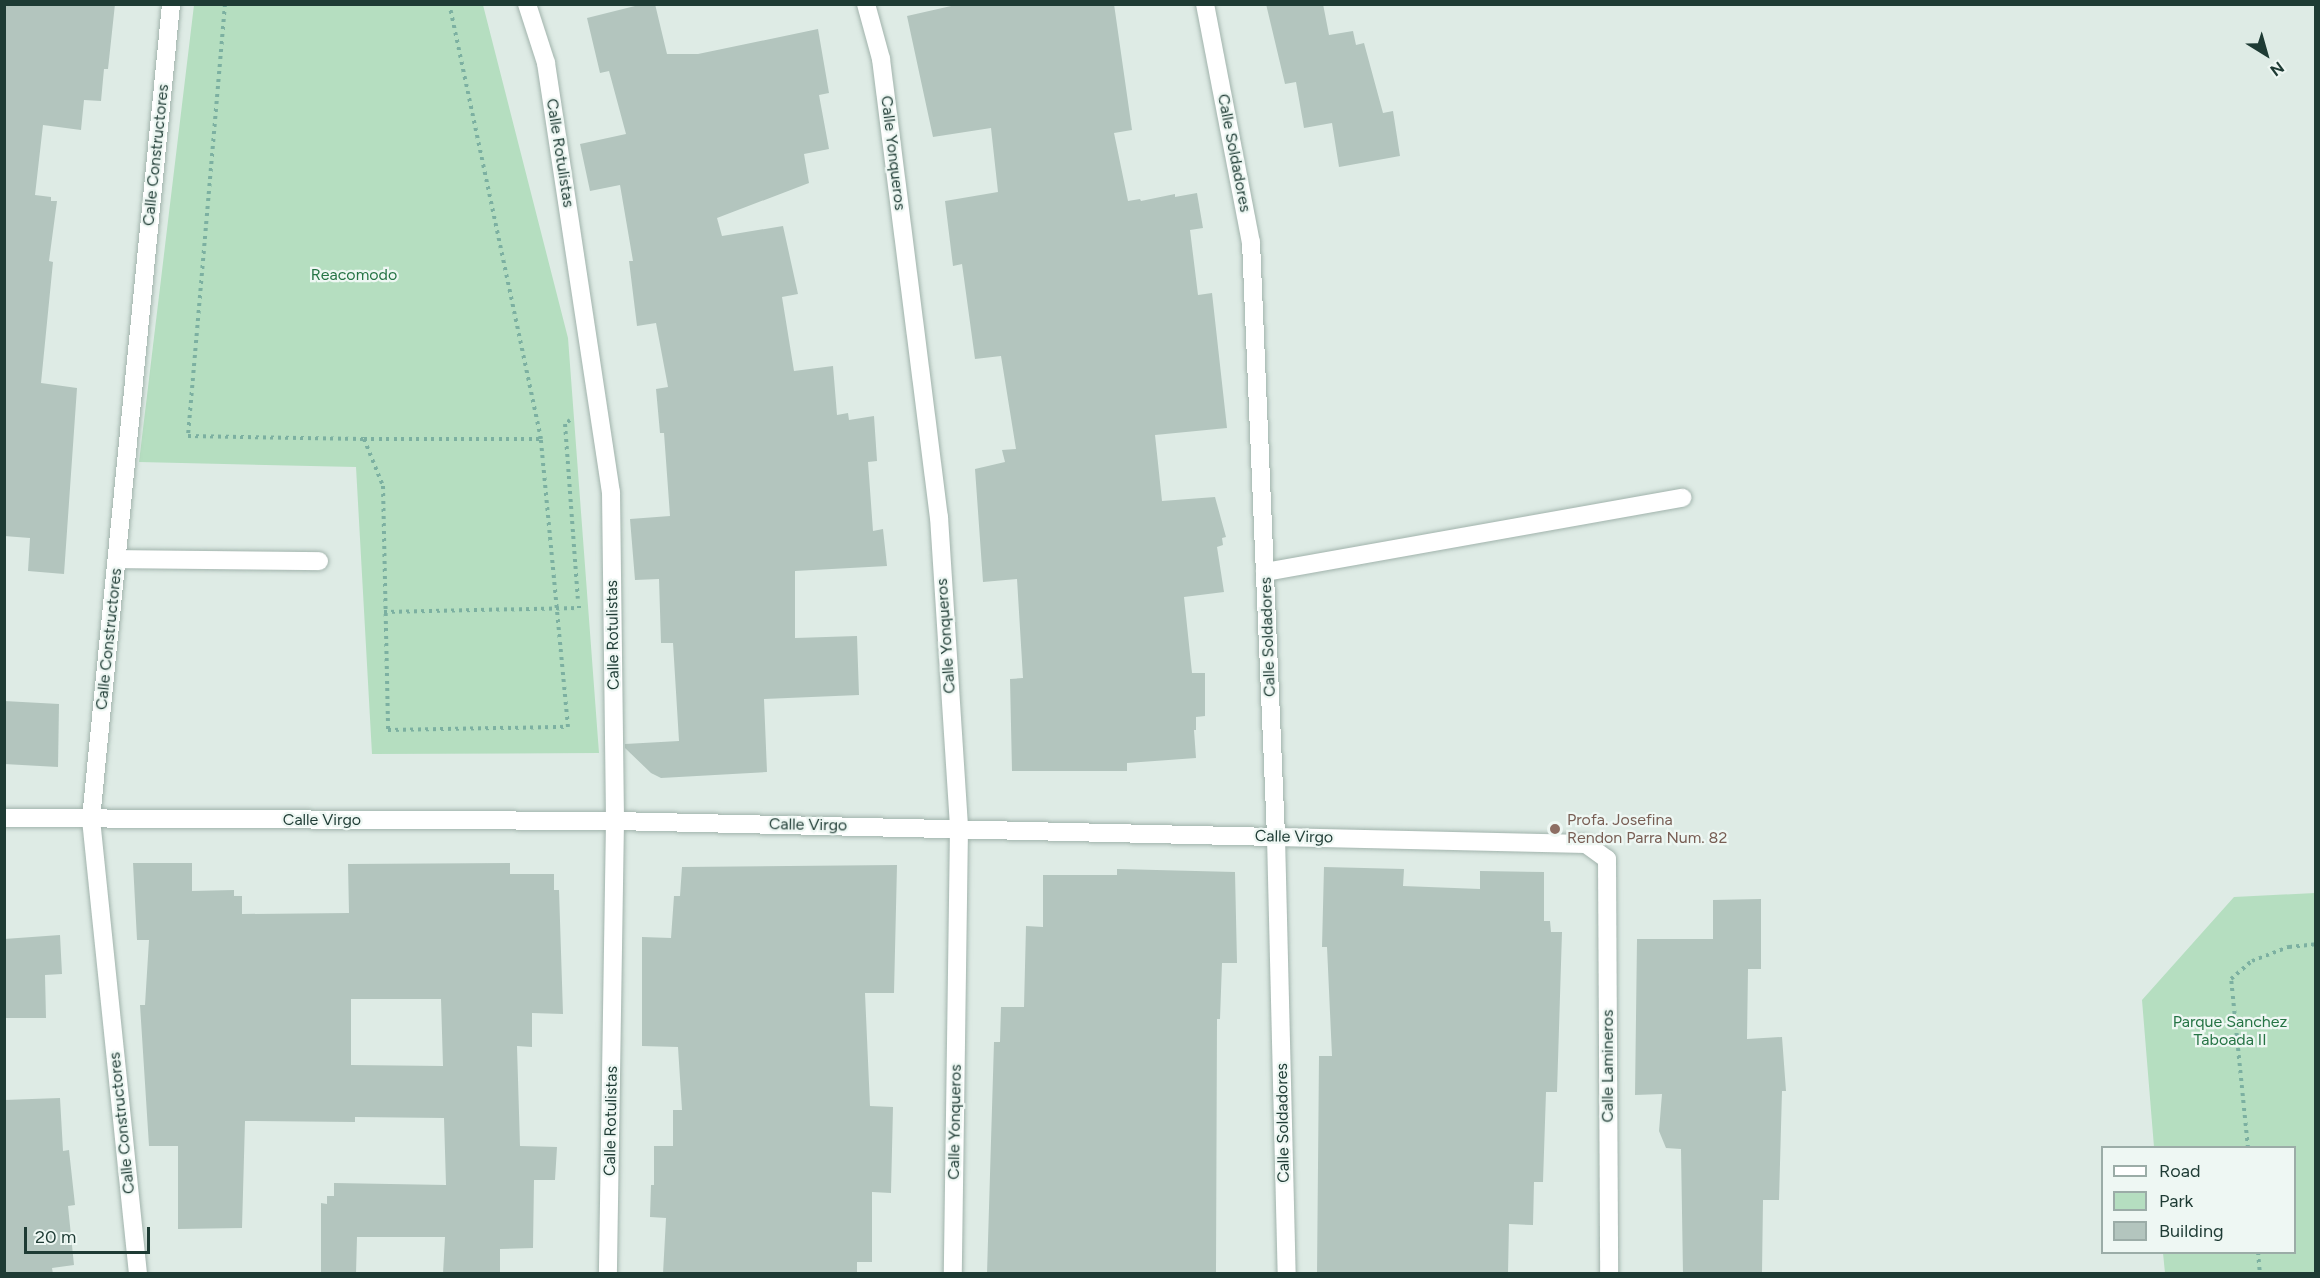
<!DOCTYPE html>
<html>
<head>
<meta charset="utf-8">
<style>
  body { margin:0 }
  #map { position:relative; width:2320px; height:1278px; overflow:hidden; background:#deebe5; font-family:Figtree,sans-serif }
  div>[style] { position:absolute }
  .green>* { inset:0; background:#b5dec0 }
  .building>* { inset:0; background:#b3c5be }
  .path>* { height:4px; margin-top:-2px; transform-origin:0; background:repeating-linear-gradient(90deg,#7cb0a1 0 3px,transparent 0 7.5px) }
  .roads { filter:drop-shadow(0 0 2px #a1b3ac) drop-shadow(0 0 2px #a1b3ac) }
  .service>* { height:18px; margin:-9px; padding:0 9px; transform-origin:9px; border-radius:9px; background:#fff }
  .minor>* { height:18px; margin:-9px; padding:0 9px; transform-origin:9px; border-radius:9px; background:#fff }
  .tertiary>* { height:18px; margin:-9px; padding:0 9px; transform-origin:9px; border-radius:9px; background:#fff }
  .dots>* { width:16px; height:16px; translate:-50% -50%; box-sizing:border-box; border:3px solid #eef7f3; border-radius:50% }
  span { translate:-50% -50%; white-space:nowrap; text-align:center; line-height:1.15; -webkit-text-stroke:4.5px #eef7f3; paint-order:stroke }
  .street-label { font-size:16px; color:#1e3b34 }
  .park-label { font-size:16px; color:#267445 }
  .education-label { font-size:16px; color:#785e54 }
  .left { translate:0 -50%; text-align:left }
  .frame { position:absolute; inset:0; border:6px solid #1e3b34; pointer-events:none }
  .legend { position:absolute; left:2101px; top:1146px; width:195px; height:108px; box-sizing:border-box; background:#eef7f3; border:2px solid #9baca7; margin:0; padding:8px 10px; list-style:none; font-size:18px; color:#1e3b34 }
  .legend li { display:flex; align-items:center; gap:12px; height:30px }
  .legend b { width:30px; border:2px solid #9baca7 }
  .north { position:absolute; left:2236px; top:24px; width:60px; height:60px; -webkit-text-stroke:4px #eef7f3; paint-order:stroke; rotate:143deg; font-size:16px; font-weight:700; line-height:24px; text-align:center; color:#1e3b34 }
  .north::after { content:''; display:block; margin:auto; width:21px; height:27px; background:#1e3b34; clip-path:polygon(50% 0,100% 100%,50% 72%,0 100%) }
  .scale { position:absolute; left:24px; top:1227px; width:126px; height:27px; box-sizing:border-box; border:3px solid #1e3b34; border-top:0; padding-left:8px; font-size:18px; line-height:21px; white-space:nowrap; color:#1e3b34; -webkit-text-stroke:4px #eef7f3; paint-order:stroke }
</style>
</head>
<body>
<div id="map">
  <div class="green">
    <div style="clip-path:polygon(194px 5px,483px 5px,568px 338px,599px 753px,372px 754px,356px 467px,139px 462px)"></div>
    <div style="clip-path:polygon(2315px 893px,2315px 1273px,2165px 1273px,2163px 1253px,2294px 1252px,2294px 1148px,2154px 1147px,2142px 1000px,2234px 897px)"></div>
  </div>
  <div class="building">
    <div style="clip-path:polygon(4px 4px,115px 4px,108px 69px,104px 69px,101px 101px,84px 100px,81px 130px,43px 125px,35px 195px,51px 197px,51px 201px,57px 201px,49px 261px,53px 262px,41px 383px,77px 388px,64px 574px,28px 571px,30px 538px,4px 536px)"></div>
    <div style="clip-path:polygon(643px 4px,655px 4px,667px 54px,698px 54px,818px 29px,829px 93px,819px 95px,829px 149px,804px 154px,809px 183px,717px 218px,722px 236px,783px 226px,798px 294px,782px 297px,794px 371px,833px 366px,837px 415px,848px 413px,849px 420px,874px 416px,877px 461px,868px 462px,873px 531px,883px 529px,887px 566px,795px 571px,795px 638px,857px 636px,859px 695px,764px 699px,767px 772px,661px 778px,651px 773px,625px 748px,625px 744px,679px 741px,673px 643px,661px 643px,659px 579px,635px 580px,630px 519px,670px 516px,664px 433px,660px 433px,656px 389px,668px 387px,656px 323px,637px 326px,629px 261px,633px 261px,620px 185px,590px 191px,580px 144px,626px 134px,609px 71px,600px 73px,587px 18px)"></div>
    <div style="clip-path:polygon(960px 4px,1114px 4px,1132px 130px,1114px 133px,1128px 201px,1140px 199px,1141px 201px,1175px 194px,1175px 197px,1197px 193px,1203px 228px,1190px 230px,1198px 295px,1212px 293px,1227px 428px,1155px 435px,1162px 501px,1215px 497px,1226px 537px,1222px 538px,1223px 545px,1217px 547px,1224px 592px,1184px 597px,1192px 673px,1205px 673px,1205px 716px,1196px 717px,1196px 730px,1194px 730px,1196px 758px,1127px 763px,1127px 771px,1012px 771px,1010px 679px,1023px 678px,1017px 579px,983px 582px,975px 469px,1005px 462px,1002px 450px,1016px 449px,1001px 356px,975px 359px,962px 264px,953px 266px,945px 201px,998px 192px,991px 128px,933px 137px,907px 16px)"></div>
    <div style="clip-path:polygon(1266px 4px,1323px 4px,1329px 35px,1353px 31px,1356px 45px,1364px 43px,1383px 113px,1393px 111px,1400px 156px,1339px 167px,1332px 123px,1304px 128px,1296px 82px,1285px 84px)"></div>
    <div style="clip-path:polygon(4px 701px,59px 704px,58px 767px,4px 764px)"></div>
    <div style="clip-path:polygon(evenodd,133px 863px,192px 863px,192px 891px,234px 890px,234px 896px,242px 896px,242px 914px,349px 913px,348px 864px,510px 863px,510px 874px,554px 874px,554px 890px,559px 890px,563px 1014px,532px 1013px,532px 1047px,517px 1046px,520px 1146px,557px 1147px,555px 1180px,534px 1180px,533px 1248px,500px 1249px,500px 1274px,443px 1274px,445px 1237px,357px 1237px,356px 1274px,321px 1274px,321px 1203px,327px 1204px,327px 1196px,334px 1196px,334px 1183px,446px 1185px,444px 1118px,355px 1117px,355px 1122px,245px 1121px,242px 1228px,178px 1229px,178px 1146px,149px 1146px,140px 1005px,145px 1005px,149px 940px,137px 940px,133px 863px,351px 999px,441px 999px,443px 1066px,351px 1065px,351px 999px)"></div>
    <div style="clip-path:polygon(897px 865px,894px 993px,865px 993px,870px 1106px,893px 1107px,891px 1193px,872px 1192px,872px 1262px,857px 1262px,857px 1274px,663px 1274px,666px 1218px,650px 1217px,651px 1185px,654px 1185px,654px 1146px,673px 1146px,673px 1110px,682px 1110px,678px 1047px,642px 1046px,642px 937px,671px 938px,674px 896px,680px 896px,682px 867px)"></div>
    <div style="clip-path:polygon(1324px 867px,1404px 869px,1403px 886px,1480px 889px,1480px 871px,1544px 872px,1544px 921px,1550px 921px,1551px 932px,1562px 932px,1557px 1092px,1546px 1092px,1543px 1182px,1534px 1182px,1533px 1225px,1509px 1224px,1508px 1274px,1317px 1274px,1319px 1056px,1332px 1056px,1327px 947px,1322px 947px)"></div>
    <div style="clip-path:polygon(1117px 869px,1235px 872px,1237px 963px,1222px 963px,1220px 1019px,1217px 1019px,1216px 1274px,987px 1274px,994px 1042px,1000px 1042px,1001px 1007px,1024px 1007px,1026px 926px,1043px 927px,1043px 875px,1117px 875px)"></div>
    <div style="clip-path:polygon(1761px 899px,1761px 969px,1748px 969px,1747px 1039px,1782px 1037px,1786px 1091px,1782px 1091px,1779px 1200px,1763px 1200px,1762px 1274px,1683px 1274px,1681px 1149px,1666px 1148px,1659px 1131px,1662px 1094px,1635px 1095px,1637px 939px,1713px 939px,1713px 900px)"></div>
    <div style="clip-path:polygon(60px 935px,62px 974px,45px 975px,46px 1018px,4px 1018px,4px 939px)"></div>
    <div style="clip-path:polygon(60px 1098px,63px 1151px,69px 1150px,75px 1205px,68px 1206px,74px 1265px,52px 1268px,53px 1274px,4px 1274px,4px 1100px)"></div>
  </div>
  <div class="path">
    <div style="left:225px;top:4px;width:434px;rotate:94.9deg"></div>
    <div style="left:188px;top:436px;width:176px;rotate:1deg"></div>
    <div style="left:364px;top:439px;width:51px;rotate:68deg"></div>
    <div style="left:383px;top:486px;width:244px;rotate:88.8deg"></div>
    <div style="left:388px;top:730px;width:180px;rotate:-1deg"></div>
    <div style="left:568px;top:727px;width:289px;rotate:-95.4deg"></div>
    <div style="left:541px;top:439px;width:445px;rotate:-101.9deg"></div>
    <div style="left:570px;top:420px;width:6px;rotate:141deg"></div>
    <div style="left:565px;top:424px;width:175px;rotate:85.8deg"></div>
    <div style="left:364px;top:439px;width:177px"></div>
    <div style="left:384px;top:612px;width:195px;rotate:-1.2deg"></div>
    <div style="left:579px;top:608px;width:2px;rotate:-90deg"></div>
    <div style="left:2248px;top:1148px;width:170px;rotate:-95.7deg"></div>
    <div style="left:2231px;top:979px;width:28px;rotate:-41deg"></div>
    <div style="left:2252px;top:961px;width:40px;rotate:-21deg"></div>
    <div style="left:2289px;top:947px;width:27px;rotate:-6deg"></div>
    <div style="left:2258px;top:1252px;width:22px;rotate:85deg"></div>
  </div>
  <div class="roads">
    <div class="service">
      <div style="left:117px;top:559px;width:202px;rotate:0.6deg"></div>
      <div style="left:1265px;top:572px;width:424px;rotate:-10.1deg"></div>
    </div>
    <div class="minor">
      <div style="left:527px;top:4px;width:62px;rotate:72.1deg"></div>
      <div style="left:546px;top:63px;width:434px;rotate:81.4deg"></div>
      <div style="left:611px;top:492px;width:329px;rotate:89.3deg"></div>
      <div style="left:615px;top:821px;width:453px;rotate:90.9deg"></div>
      <div style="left:866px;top:4px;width:57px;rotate:74.7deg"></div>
      <div style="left:881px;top:59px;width:462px;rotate:82.8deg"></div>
      <div style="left:939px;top:517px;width:312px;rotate:86.3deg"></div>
      <div style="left:959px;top:828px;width:446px;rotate:90.8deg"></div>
      <div style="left:1205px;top:4px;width:242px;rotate:79.1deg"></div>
      <div style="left:1251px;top:242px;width:596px;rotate:87.59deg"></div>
      <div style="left:1276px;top:837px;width:310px;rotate:1.3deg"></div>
      <div style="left:1586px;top:844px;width:26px;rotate:36deg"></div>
      <div style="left:1607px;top:859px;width:415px;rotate:89.7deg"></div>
      <div style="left:138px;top:1274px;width:457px;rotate:-95.9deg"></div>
      <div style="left:91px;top:819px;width:819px;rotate:-84.39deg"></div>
    </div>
    <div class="tertiary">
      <div style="left:4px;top:818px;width:611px;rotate:0.28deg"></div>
      <div style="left:615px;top:821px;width:661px;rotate:1.39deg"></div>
      <div style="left:1276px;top:837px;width:437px;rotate:88.6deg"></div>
    </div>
  </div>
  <div class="dots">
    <div style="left:1555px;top:829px;background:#8d6e63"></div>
  </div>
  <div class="street-label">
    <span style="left:560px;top:153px;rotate:81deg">Calle Rotulistas</span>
    <span style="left:893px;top:153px;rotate:83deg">Calle Yonqueros</span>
    <span style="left:1234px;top:153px;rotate:79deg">Calle Soldadores</span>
    <span style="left:156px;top:155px;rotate:-84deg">Calle Constructores</span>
    <span style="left:613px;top:635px;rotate:-91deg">Calle Rotulistas</span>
    <span style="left:946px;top:636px;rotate:-94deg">Calle Yonqueros</span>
    <span style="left:1268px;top:637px;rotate:-92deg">Calle Soldadores</span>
    <span style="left:109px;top:639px;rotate:-84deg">Calle Constructores</span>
    <span style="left:322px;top:820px">Calle Virgo</span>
    <span style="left:808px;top:825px;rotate:1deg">Calle Virgo</span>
    <span style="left:1294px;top:837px;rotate:1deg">Calle Virgo</span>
    <span style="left:1608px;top:1066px;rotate:-90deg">Calle Lamineros</span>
    <span style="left:611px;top:1121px;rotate:-89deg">Calle Rotulistas</span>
    <span style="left:955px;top:1122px;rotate:-89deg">Calle Yonqueros</span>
    <span style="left:122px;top:1123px;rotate:-96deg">Calle Constructores</span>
    <span style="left:1283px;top:1123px;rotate:-91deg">Calle Soldadores</span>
  </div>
  <div class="park-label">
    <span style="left:354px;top:275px">Reacomodo</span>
    <span style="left:2230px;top:1031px">Parque Sanchez<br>Taboada II</span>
  </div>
  <div class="education-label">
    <span class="left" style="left:1567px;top:829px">Profa. Josefina<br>Rendon Parra Num. 82</span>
  </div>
  <div class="frame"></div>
  <ul class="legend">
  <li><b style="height:8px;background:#fff"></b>Road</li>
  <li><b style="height:16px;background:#b5dec0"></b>Park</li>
  <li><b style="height:16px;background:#b3c5be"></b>Building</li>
  </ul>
  <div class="north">N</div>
  <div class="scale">20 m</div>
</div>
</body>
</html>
